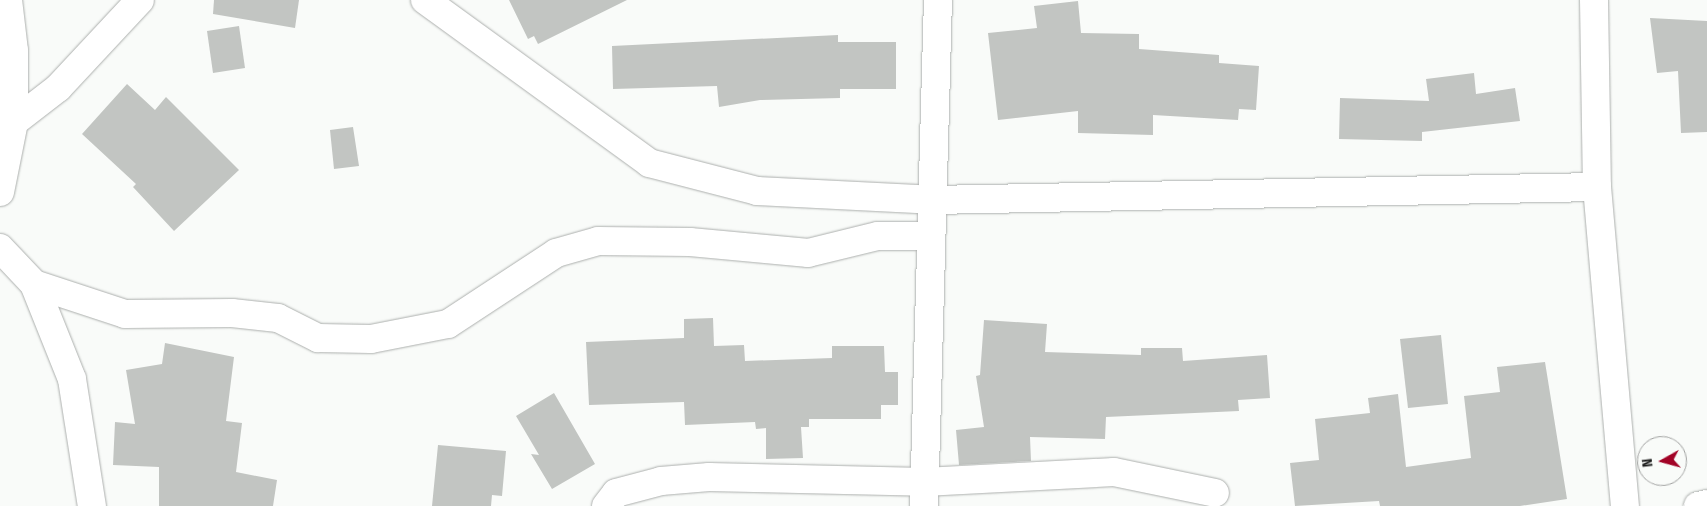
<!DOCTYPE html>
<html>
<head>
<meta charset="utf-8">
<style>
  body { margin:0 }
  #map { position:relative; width:1707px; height:506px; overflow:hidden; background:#f9fbf9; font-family:"Fira Sans Condensed",sans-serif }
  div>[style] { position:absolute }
  .building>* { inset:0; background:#c2c5c2 }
  .roads { filter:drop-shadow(0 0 1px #acafad) drop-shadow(0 0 1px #acafad) }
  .minor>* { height:28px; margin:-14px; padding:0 14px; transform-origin:14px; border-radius:14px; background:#fff }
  span { translate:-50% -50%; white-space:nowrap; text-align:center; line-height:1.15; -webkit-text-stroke:5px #f9fbf9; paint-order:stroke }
  .north { position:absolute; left:1637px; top:436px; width:50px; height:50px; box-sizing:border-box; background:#f9fbf9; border:1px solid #a1a2a1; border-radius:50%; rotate:263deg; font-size:14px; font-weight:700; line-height:20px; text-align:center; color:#1c1d1c }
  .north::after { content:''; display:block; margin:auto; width:18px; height:22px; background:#a20326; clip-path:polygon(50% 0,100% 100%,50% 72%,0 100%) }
</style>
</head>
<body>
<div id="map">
  <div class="building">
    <div style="clip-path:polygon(214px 0,299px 0,295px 28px,213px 14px)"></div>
    <div style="clip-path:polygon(509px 0,627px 0,538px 44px,534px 36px,528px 39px)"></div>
    <div style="clip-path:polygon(1078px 1px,1081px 33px,1139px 34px,1139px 49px,1219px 55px,1219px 63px,1259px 66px,1256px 110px,1239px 109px,1238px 120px,1153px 115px,1153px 135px,1078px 133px,1078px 111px,998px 120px,988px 33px,1037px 28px,1034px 6px)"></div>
    <div style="clip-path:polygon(1650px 18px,1707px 21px,1707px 132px,1681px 133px,1678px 71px,1657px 73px)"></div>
    <div style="clip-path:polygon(239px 26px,245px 68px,213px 73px,207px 31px)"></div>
    <div style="clip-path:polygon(838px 35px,838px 42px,896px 42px,896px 89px,840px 89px,840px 98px,760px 100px,719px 107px,717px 86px,613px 89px,612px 46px)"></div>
    <div style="clip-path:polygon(1474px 73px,1476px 94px,1515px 88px,1520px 121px,1422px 132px,1422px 141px,1339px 139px,1340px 98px,1429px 101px,1426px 79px)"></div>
    <div style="clip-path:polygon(127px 84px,155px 110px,166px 97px,239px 170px,174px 231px,133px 187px,136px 184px,82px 134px)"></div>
    <div style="clip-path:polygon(353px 127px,359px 166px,334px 169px,330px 130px)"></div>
    <div style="clip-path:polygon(713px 318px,714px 346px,744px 345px,745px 361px,832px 358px,832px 346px,884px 346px,885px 372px,898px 372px,898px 405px,881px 405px,881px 419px,809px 419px,809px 427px,801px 427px,803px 458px,766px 459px,766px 428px,756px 429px,755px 422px,685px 425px,684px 402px,589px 405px,586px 342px,684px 338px,684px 319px)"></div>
    <div style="clip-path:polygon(984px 320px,1047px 324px,1045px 352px,1141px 355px,1141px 348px,1182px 348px,1183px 361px,1267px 355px,1270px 398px,1238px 400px,1239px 411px,1106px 417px,1105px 439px,1030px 437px,1031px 461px,959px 465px,956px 430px,984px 427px,976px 376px,980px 375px)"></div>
    <div style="clip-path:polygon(1441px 335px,1448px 404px,1408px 408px,1400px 339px)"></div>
    <div style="clip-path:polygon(165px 343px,234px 357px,226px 421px,242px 423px,236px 472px,277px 480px,273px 506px,159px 506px,159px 467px,113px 465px,115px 422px,135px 424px,126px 370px,162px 364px)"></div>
    <div style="clip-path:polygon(1545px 362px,1567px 499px,1520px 506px,1380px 506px,1379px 501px,1295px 506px,1290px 463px,1319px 460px,1315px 419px,1370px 413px,1368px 398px,1398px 394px,1406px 467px,1471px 458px,1464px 396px,1500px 392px,1497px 367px)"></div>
    <div style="clip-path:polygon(554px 393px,595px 464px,552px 489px,531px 454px,539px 455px,516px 416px)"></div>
    <div style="clip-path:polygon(438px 445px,506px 451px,502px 496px,492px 495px,491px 506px,432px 506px)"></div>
  </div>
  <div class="roads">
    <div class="minor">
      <div style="left:425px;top:0;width:277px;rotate:36deg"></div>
      <div style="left:649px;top:163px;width:112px;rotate:14.5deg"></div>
      <div style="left:757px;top:191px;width:175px;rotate:2.9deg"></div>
      <div style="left:932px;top:200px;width:665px;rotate:-1.12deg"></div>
      <div style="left:1594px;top:0;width:187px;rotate:89.1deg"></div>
      <div style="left:1597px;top:187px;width:320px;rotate:85deg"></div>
      <div style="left:14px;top:122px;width:56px;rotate:-37.7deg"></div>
      <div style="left:58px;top:88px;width:120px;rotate:-47deg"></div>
      <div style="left:0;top:192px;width:71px;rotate:-78.7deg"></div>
      <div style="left:14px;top:122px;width:71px;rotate:-90deg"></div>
      <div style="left:14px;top:51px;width:51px;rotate:-96.7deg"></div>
      <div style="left:0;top:248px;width:50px;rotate:46.6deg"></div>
      <div style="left:34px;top:284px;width:102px;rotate:68.2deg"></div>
      <div style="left:72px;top:379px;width:129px;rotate:81.1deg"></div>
      <div style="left:34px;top:284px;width:96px;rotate:18.2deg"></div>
      <div style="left:125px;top:314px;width:107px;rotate:-0.5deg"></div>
      <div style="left:232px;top:313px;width:46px;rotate:6.2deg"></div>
      <div style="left:278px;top:318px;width:45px;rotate:26.6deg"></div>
      <div style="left:318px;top:338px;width:53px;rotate:1.1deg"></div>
      <div style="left:371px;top:339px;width:78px;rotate:-11deg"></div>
      <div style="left:448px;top:324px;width:129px;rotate:-33.3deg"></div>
      <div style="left:556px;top:253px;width:44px;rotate:-15.9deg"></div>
      <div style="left:598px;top:241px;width:92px;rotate:0.6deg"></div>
      <div style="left:690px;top:242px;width:119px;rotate:5.3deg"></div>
      <div style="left:808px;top:253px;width:72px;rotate:-13.7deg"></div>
      <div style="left:878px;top:236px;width:53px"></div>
      <div style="left:606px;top:506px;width:16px;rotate:-52deg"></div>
      <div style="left:616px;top:493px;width:47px;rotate:-14.9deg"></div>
      <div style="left:661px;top:481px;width:48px;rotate:-4.8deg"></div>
      <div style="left:709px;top:477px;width:215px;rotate:1.3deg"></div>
      <div style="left:924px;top:482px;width:190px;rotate:-3deg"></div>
      <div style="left:1114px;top:472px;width:103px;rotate:11.7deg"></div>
      <div style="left:924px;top:506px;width:506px;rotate:-88.42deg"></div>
      <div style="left:1698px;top:506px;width:9px;rotate:-13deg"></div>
    </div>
  </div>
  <div class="north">N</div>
</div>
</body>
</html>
